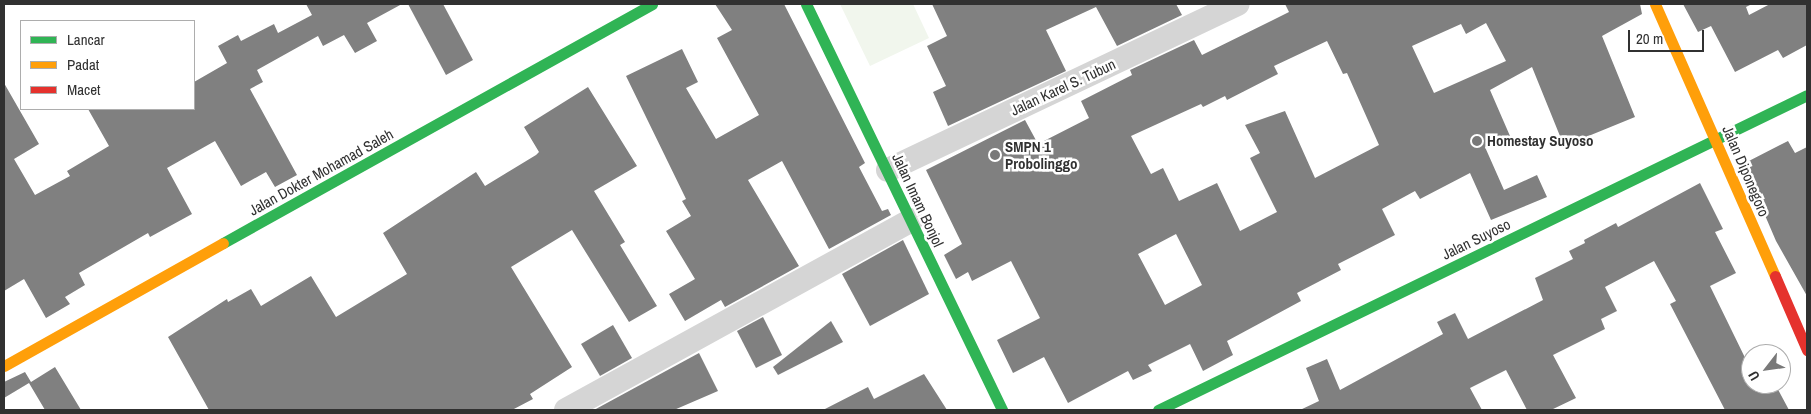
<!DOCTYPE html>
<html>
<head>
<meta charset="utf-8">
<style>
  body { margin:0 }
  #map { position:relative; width:1811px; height:414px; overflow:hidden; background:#fff; font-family:"Archivo Narrow",sans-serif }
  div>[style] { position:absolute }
  .green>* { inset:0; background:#f1f6ed }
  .building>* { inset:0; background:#808080 }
  .street>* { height:24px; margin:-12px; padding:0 12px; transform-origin:12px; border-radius:12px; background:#d5d5d5 }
  .fast>* { height:11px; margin:-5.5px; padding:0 5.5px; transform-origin:5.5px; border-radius:5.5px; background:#30b455 }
  .slow>* { height:11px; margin:-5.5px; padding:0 5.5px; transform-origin:5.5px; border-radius:5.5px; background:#ff9f0a }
  .jam>* { height:11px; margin:-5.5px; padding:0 5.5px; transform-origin:5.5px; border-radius:5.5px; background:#e5322d }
  .dots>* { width:14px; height:14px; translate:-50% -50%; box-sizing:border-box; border:2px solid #fff; border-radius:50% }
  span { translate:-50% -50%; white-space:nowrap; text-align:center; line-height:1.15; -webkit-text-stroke:5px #fff; paint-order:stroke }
  .street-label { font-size:15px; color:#313131 }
  .poi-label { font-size:15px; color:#313131; font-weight:700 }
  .left { translate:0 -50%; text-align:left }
  .frame { position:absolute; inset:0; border:5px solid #313131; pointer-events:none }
  .legend { position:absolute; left:20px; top:20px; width:175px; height:90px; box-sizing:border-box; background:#fff; border:1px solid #adadad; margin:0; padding:6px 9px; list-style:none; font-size:15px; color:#313131 }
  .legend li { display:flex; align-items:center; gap:10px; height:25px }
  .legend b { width:25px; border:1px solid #adadad }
  .north { position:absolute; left:1741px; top:344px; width:50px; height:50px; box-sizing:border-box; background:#fff; border:1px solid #adadad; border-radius:50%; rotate:240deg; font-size:14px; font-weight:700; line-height:20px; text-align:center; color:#313131 }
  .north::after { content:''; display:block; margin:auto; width:18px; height:22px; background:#797979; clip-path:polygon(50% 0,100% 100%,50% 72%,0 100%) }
  .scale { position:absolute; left:1628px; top:30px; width:76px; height:22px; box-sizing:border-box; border:2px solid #313131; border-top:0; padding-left:6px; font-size:15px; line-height:18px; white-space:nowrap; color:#313131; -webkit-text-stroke:4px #fff; paint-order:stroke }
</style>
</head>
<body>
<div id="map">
  <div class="green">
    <div style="clip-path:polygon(840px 4px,913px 4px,929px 38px,870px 66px)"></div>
  </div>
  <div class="building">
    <div style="clip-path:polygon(306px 4px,402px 4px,367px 23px,377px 41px,355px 53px,344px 35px,323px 46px,318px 36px,257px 70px,263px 82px,250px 89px,297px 175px,275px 187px,266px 172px,241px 186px,215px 141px,167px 168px,192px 214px,150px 237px,148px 233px,79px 273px,85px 285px,65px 297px,70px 304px,46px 318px,24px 279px,4px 291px,4px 83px,39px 144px,14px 159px,35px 195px,70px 176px,67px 171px,109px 146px,88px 109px,194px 109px,194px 82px,227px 63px,218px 46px,238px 35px,241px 41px,274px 24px,278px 33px,312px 15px)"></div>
    <div style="clip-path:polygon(408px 4px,443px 4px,473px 60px,446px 75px)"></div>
    <div style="clip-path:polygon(715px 4px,784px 4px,865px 163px,859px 167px,882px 211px,888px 209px,891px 215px,829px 249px,782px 161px,748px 180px,799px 266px,725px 307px,721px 300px,685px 321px,669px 294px,695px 279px,666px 231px,691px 216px,682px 201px,686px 199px,626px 76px,682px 49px,698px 82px,686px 88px,716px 139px,759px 115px,717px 38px,732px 30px)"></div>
    <div style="clip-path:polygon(932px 4px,1176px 4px,1182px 15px,1117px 46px,1096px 7px,1046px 30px,1066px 71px,948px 126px,933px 92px,946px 86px,927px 46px,947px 36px)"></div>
    <div style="clip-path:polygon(evenodd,1285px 4px,1640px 4px,1642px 14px,1602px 36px,1635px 117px,1564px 146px,1532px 67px,1490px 90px,1510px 136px,1485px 147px,1504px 190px,1537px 175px,1547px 197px,1491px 220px,1470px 173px,1420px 199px,1415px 191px,1382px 209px,1395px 235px,1338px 264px,1341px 270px,1297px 293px,1301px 301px,1227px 341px,1233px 355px,1203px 371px,1190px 344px,1148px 365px,1152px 371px,1133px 380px,1128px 371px,1068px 403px,1044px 357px,1013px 373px,997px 340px,1040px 318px,1011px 261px,972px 281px,968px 272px,956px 279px,944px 255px,962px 244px,926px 170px,1025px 120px,1038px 144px,1089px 118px,1081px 101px,1132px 75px,1130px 70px,1194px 40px,1202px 55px,1289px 12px,1285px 4px,1486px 23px,1506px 61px,1434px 93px,1412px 46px,1461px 24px,1466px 34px,1486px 23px,1285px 4px,1327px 41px,1343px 74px,1347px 73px,1379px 145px,1315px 178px,1285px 111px,1245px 125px,1260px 153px,1250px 158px,1277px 212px,1240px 231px,1217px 183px,1179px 201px,1163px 168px,1151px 174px,1131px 136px,1201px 104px,1203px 107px,1225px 96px,1227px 100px,1278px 74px,1274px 66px,1327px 41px,1285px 4px,1176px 234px,1202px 285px,1165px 305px,1138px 254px,1176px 234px)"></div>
    <div style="clip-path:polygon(1683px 4px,1752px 4px,1746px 7px,1749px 15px,1770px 4px,1807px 4px,1807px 45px,1783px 58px,1778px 50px,1735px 72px,1711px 26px,1698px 32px)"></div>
    <div style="clip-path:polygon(588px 87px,637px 166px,594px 191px,625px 242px,620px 245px,657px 306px,629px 322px,572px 230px,511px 267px,572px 367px,530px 394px,533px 399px,512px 410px,209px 410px,168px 337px,227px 299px,228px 302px,251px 289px,261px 306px,311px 276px,336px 317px,407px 274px,383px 233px,476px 172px,485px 186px,536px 155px,539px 152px,524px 127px)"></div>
    <div style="clip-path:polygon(1788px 141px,1795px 153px,1807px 147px,1807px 296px,1776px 241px,1743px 164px)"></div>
    <div style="clip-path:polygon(1700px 183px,1723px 229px,1715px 232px,1736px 273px,1710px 286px,1751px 370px,1751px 384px,1775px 384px,1789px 410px,1725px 410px,1670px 304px,1676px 301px,1654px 261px,1605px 287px,1617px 311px,1601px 319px,1605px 329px,1553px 355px,1576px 398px,1551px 410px,1527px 410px,1506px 370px,1470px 388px,1482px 410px,1300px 410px,1319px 401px,1306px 368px,1327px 359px,1340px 390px,1443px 334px,1437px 322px,1455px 313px,1468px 339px,1543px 300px,1535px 278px,1573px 259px,1569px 251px,1585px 243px,1584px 240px,1616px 223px,1618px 227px)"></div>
    <div style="clip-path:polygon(903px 240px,929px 294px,870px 326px,842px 274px)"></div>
    <div style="clip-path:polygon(763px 317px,782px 355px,756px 368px,737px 331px)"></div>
    <div style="clip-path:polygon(831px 321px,843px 342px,778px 375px,773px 367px)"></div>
    <div style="clip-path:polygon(613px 325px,632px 358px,600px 376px,581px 344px)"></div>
    <div style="clip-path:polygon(699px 353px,718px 391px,674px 410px,594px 410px)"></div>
    <div style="clip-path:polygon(55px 367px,81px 410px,45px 410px,29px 383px,4px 398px,4px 382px,25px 372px,31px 382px)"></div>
    <div style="clip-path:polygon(924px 374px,947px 410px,823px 410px,868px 387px,874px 399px)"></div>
  </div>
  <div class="street">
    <div style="left:888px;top:170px;width:387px;rotate:-25.4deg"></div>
    <div style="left:566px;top:410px;width:394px;rotate:-28.8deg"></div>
  </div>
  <div class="fast">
    <div style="left:806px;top:4px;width:451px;rotate:64.2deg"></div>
    <div style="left:223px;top:243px;width:491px;rotate:-29.1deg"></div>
    <div style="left:1158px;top:410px;width:721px;rotate:-25.89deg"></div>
  </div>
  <div class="slow">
    <div style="left:1655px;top:4px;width:297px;rotate:66.2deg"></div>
    <div style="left:4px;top:366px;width:251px;rotate:-29.3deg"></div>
  </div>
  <div class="jam">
    <div style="left:1775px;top:276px;width:81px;rotate:66.6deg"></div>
  </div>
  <div class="dots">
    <div style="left:1477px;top:141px;background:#797979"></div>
    <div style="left:995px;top:155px;background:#797979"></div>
  </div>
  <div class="street-label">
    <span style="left:1063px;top:87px;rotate:-25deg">Jalan Karel S. Tubun</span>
    <span style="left:1746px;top:171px;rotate:67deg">Jalan Diponegoro</span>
    <span style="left:321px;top:172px;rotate:-29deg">Jalan Dokter Mohamad Saleh</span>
    <span style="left:918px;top:200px;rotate:65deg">Jalan Imam Bonjol</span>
    <span style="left:1476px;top:239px;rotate:-26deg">Jalan Suyoso</span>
  </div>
  <div class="poi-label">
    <span class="left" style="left:1487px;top:141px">Homestay Suyoso</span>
    <span class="left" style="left:1005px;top:155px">SMPN 1<br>Probolinggo</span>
  </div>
  <div class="frame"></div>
  <ul class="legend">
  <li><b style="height:6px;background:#30b455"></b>Lancar</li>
  <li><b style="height:6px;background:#ff9f0a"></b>Padat</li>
  <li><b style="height:6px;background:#e5322d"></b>Macet</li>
  </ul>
  <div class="north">U</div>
  <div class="scale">20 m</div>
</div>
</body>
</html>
